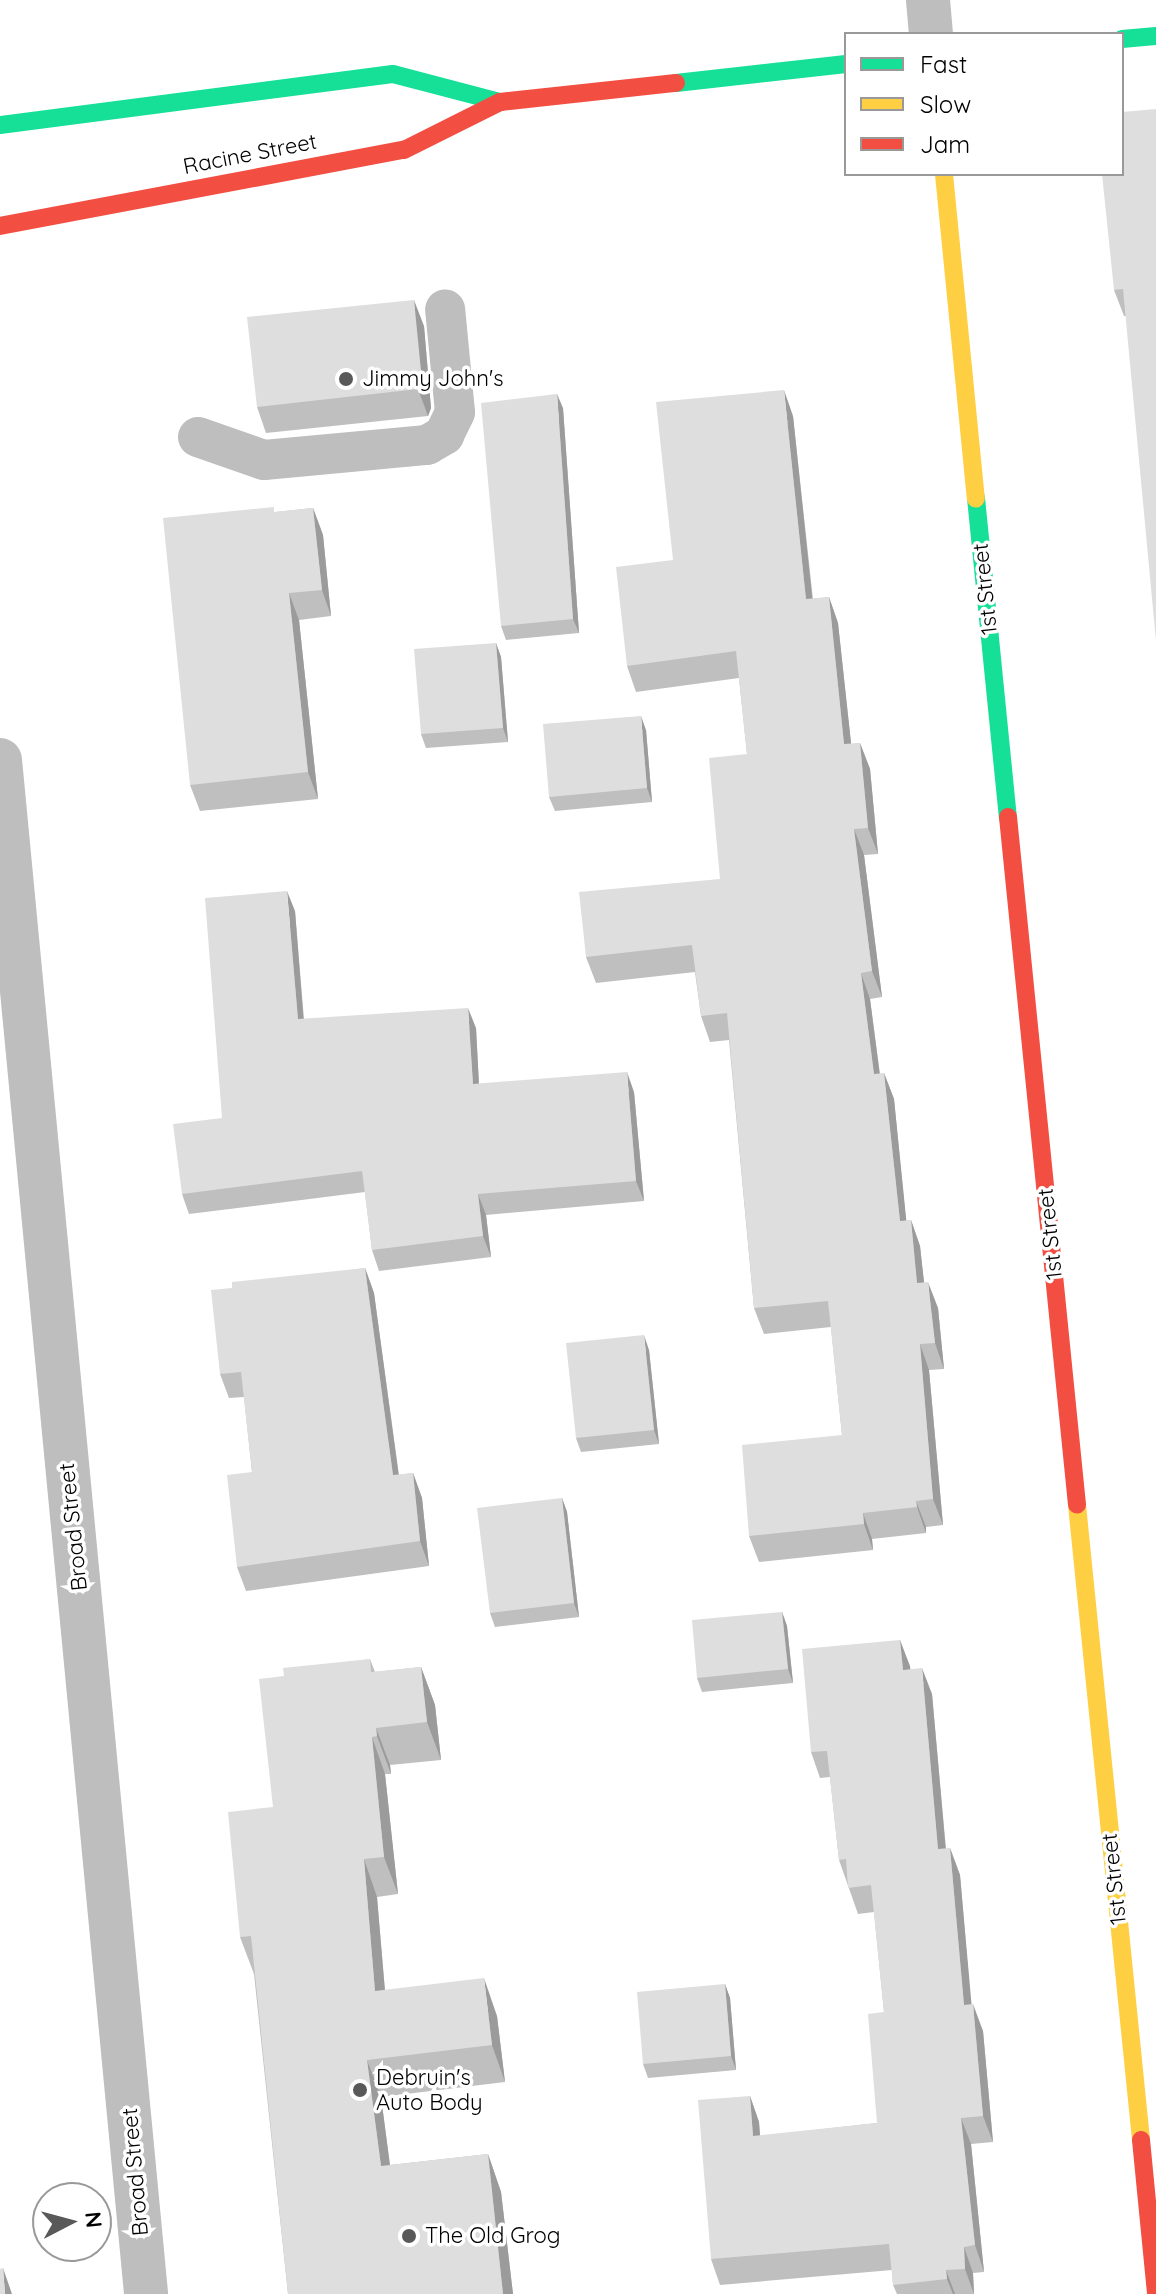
<!DOCTYPE html>
<html>
<head>
<meta charset="utf-8">
<style>
  body { margin:0 }
  #map { position:relative; width:1156px; height:2294px; overflow:hidden; background:#fff; font-family:Quicksand,sans-serif }
  div>[style] { position:absolute }
  .lane>* { height:40px; margin:-20px; padding:0 20px; transform-origin:20px; border-radius:20px; background:#bebebe }
  .street>* { height:44px; margin:-22px; padding:0 22px; transform-origin:22px; border-radius:22px; background:#bebebe }
  .fast>* { height:18px; margin:-9px; padding:0 9px; transform-origin:9px; border-radius:9px; background:#16e098 }
  .slow>* { height:18px; margin:-9px; padding:0 9px; transform-origin:9px; border-radius:9px; background:#ffcf43 }
  .jam>* { height:18px; margin:-9px; padding:0 9px; transform-origin:9px; border-radius:9px; background:#f24e42 }
  .wall>* { inset:0; background:#bfbfbf }
  .shaded-wall>* { inset:0; background:#9b9b9b }
  .building>* { inset:0; background:#dedede }
  .dots>* { width:22px; height:22px; translate:-50% -50%; box-sizing:border-box; border:4px solid #fff; border-radius:50% }
  span { translate:-50% -50%; white-space:nowrap; text-align:center; line-height:1.15; -webkit-text-stroke:7px #fff; paint-order:stroke }
  .street-label { font-size:22px; color:#000 }
  .poi-label { font-size:22px; color:#000 }
  .left { translate:0 -50%; text-align:left }
  .legend { position:absolute; left:844px; top:32px; width:280px; height:144px; box-sizing:border-box; background:#fff; border:2px solid #999; margin:0; padding:10px 14px; list-style:none; font-size:24px; color:#000 }
  .legend li { display:flex; align-items:center; gap:16px; height:40px }
  .legend b { width:40px; border:2px solid #999 }
  .north { position:absolute; left:32px; top:2182px; width:80px; height:80px; box-sizing:border-box; background:#fff; border:2px solid #999; border-radius:50%; rotate:84deg; font-size:22px; font-weight:700; line-height:32px; text-align:center; color:#000 }
  .north::after { content:''; display:block; margin:auto; width:28px; height:36px; background:#595959; clip-path:polygon(50% 0,100% 100%,50% 72%,0 100%) }
</style>
</head>
<body>
<div id="map">
  <div class="lane">
    <div style="left:198px;top:437px;width:70px;rotate:19.2deg"></div>
    <div style="left:264px;top:460px;width:164px;rotate:-5.3deg"></div>
    <div style="left:427px;top:445px;width:20px;rotate:-30deg"></div>
    <div style="left:444px;top:435px;width:25px;rotate:-64deg"></div>
    <div style="left:455px;top:412px;width:103px;rotate:-95.5deg"></div>
  </div>
  <div class="street">
    <div style="left:928px;top:0;width:34px;rotate:85deg"></div>
    <div style="left:0;top:760px;width:1541px;rotate:84.56deg"></div>
  </div>
  <div class="fast">
    <div style="left:1122px;top:39px;width:34px;rotate:-5deg"></div>
    <div style="left:676px;top:83px;width:171px;rotate:-6.4deg"></div>
    <div style="left:0;top:125px;width:396px;rotate:-7.4deg"></div>
    <div style="left:393px;top:74px;width:111px;rotate:14.7deg"></div>
    <div style="left:976px;top:498px;width:321px;rotate:84.3deg"></div>
  </div>
  <div class="slow">
    <div style="left:944px;top:174px;width:326px;rotate:84.4deg"></div>
    <div style="left:1077px;top:1505px;width:638px;rotate:84.24deg"></div>
  </div>
  <div class="jam">
    <div style="left:0;top:226px;width:411px;rotate:-10.7deg"></div>
    <div style="left:404px;top:150px;width:107px;rotate:-26.6deg"></div>
    <div style="left:500px;top:102px;width:177px;rotate:-6.2deg"></div>
    <div style="left:1008px;top:817px;width:691px;rotate:84.27deg"></div>
    <div style="left:1141px;top:2140px;width:155px;rotate:84.4deg"></div>
  </div>
  <div class="wall">
    <div style="clip-path:polygon(1122px 174px,1126px 316px,1124px 316px,1114px 290px)"></div>
    <div style="clip-path:polygon(424px 326px,431px 408px,428px 416px,266px 433px,257px 407px)"></div>
    <div style="clip-path:polygon(563px 408px,579px 633px,506px 640px,501px 626px)"></div>
    <div style="clip-path:polygon(793px 416px,813px 599px,829px 597px,838px 623px,851px 744px,860px 743px,870px 769px,878px 854px,864px 855px,882px 997px,870px 999px,880px 1074px,884px 1073px,894px 1099px,906px 1221px,911px 1220px,920px 1246px,924px 1283px,938px 1308px,944px 1369px,929px 1370px,943px 1525px,926px 1527px,926px 1533px,872px 1539px,873px 1550px,759px 1562px,749px 1536px,842px 1435px,831px 1327px,764px 1334px,754px 1308px,729px 1040px,710px 1042px,701px 1016px,695px 972px,596px 983px,586px 957px,720px 879px,747px 754px,739px 678px,636px 692px,627px 666px,673px 560px)"></div>
    <div style="clip-path:polygon(313px 508px,323px 535px,331px 616px,299px 620px,318px 799px,200px 811px,190px 785px,276px 512px)"></div>
    <div style="clip-path:polygon(496px 643px,501px 657px,508px 742px,426px 748px,421px 734px)"></div>
    <div style="clip-path:polygon(646px 730px,652px 802px,555px 811px,549px 797px)"></div>
    <div style="clip-path:polygon(295px 911px,304px 1019px,476px 1028px,479px 1084px,634px 1092px,644px 1201px,486px 1215px,491px 1257px,379px 1271px,372px 1250px,365px 1192px,189px 1214px,182px 1194px,222px 1118px)"></div>
    <div style="clip-path:polygon(365px 1268px,374px 1293px,399px 1475px,413px 1473px,422px 1498px,429px 1566px,246px 1591px,237px 1567px,252px 1472px,244px 1397px,229px 1398px,220px 1374px,232px 1288px)"></div>
    <div style="clip-path:polygon(649px 1350px,659px 1444px,581px 1452px,576px 1438px)"></div>
    <div style="clip-path:polygon(562px 1498px,567px 1512px,579px 1617px,495px 1627px,490px 1613px)"></div>
    <div style="clip-path:polygon(782px 1612px,787px 1626px,793px 1683px,702px 1692px,697px 1678px)"></div>
    <div style="clip-path:polygon(900px 1640px,910px 1669px,932px 1694px,946px 1849px,950px 1848px,960px 1875px,971px 2005px,983px 2031px,993px 2142px,971px 2144px,984px 2272px,973px 2273px,974px 2294px,897px 2294px,893px 2285px,892px 2270px,720px 2285px,711px 2259px,750px 2096px,759px 2122px,760px 2136px,877px 2123px,884px 2012px,874px 1912px,858px 1914px,839px 1860px,830px 1777px,820px 1778px,811px 1752px)"></div>
    <div style="clip-path:polygon(370px 1659px,375px 1672px,421px 1667px,435px 1705px,441px 1760px,390px 1765px,391px 1774px,385px 1774px,398px 1894px,377px 1897px,385px 1990px,497px 2016px,505px 2082px,381px 2097px,390px 2165px,488px 2154px,501px 2192px,513px 2294px,288px 2294px,254px 1974px,240px 1937px,273px 1807px,284px 1676px)"></div>
    <div style="clip-path:polygon(725px 1984px,730px 1998px,736px 2070px,648px 2078px,643px 2064px)"></div>
  </div>
  <div class="shaded-wall">
    <div style="clip-path:polygon(414px 300px,424px 326px,431px 408px,428px 416px,418px 389px)"></div>
    <div style="clip-path:polygon(784px 390px,793px 416px,815px 625px,806px 599px)"></div>
    <div style="clip-path:polygon(557px 394px,563px 408px,579px 633px,573px 619px)"></div>
    <div style="clip-path:polygon(313px 508px,323px 535px,331px 616px,322px 590px)"></div>
    <div style="clip-path:polygon(289px 593px,299px 620px,318px 799px,308px 772px)"></div>
    <div style="clip-path:polygon(829px 597px,838px 623px,854px 770px,844px 744px)"></div>
    <div style="clip-path:polygon(496px 643px,501px 657px,508px 742px,503px 728px)"></div>
    <div style="clip-path:polygon(641px 716px,646px 730px,652px 802px,647px 788px)"></div>
    <div style="clip-path:polygon(860px 743px,870px 769px,878px 854px,868px 828px)"></div>
    <div style="clip-path:polygon(854px 829px,864px 855px,882px 997px,872px 971px)"></div>
    <div style="clip-path:polygon(287px 891px,295px 911px,305px 1039px,298px 1019px)"></div>
    <div style="clip-path:polygon(861px 973px,870px 999px,883px 1100px,874px 1074px)"></div>
    <div style="clip-path:polygon(468px 1008px,476px 1028px,480px 1105px,473px 1084px)"></div>
    <div style="clip-path:polygon(627px 1072px,634px 1092px,644px 1201px,636px 1181px)"></div>
    <div style="clip-path:polygon(884px 1073px,894px 1099px,909px 1247px,900px 1221px)"></div>
    <div style="clip-path:polygon(478px 1194px,486px 1215px,491px 1257px,483px 1236px)"></div>
    <div style="clip-path:polygon(911px 1220px,920px 1246px,927px 1309px,917px 1283px)"></div>
    <div style="clip-path:polygon(365px 1268px,374px 1293px,402px 1500px,393px 1475px)"></div>
    <div style="clip-path:polygon(928px 1282px,938px 1308px,944px 1369px,935px 1343px)"></div>
    <div style="clip-path:polygon(644px 1335px,649px 1350px,659px 1444px,654px 1430px)"></div>
    <div style="clip-path:polygon(920px 1344px,929px 1370px,943px 1525px,933px 1499px)"></div>
    <div style="clip-path:polygon(413px 1473px,422px 1498px,429px 1566px,420px 1541px)"></div>
    <div style="clip-path:polygon(562px 1498px,567px 1512px,579px 1617px,574px 1603px)"></div>
    <div style="clip-path:polygon(916px 1501px,926px 1527px,926px 1533px,917px 1507px)"></div>
    <div style="clip-path:polygon(863px 1513px,872px 1539px,873px 1550px,864px 1524px)"></div>
    <div style="clip-path:polygon(782px 1612px,787px 1626px,793px 1683px,788px 1669px)"></div>
    <div style="clip-path:polygon(900px 1640px,910px 1666px,913px 1696px,903px 1670px)"></div>
    <div style="clip-path:polygon(421px 1667px,435px 1705px,441px 1760px,427px 1722px)"></div>
    <div style="clip-path:polygon(922px 1668px,932px 1694px,948px 1875px,938px 1849px)"></div>
    <div style="clip-path:polygon(376px 1728px,390px 1765px,391px 1774px,377px 1736px)"></div>
    <div style="clip-path:polygon(372px 1737px,385px 1774px,398px 1894px,384px 1857px)"></div>
    <div style="clip-path:polygon(950px 1848px,960px 1875px,974px 2032px,964px 2005px)"></div>
    <div style="clip-path:polygon(364px 1859px,377px 1897px,388px 2028px,375px 1991px)"></div>
    <div style="clip-path:polygon(484px 1978px,497px 2016px,505px 2082px,492px 2045px)"></div>
    <div style="clip-path:polygon(725px 1984px,730px 1998px,736px 2070px,731px 2056px)"></div>
    <div style="clip-path:polygon(973px 2004px,983px 2031px,993px 2142px,983px 2116px)"></div>
    <div style="clip-path:polygon(367px 2060px,381px 2097px,395px 2204px,381px 2166px)"></div>
    <div style="clip-path:polygon(750px 2096px,759px 2122px,762px 2163px,753px 2136px)"></div>
    <div style="clip-path:polygon(961px 2118px,971px 2144px,984px 2272px,975px 2245px)"></div>
    <div style="clip-path:polygon(488px 2154px,501px 2192px,513px 2294px,503px 2294px)"></div>
    <div style="clip-path:polygon(964px 2247px,973px 2273px,974px 2294px,965px 2269px)"></div>
    <div style="clip-path:polygon(3px 2268px,12px 2294px,5px 2294px)"></div>
    <div style="clip-path:polygon(946px 2270px,955px 2294px,953px 2294px,947px 2279px)"></div>
  </div>
  <div class="building">
    <div style="clip-path:polygon(1156px 109px,1156px 641px,1123px 289px,1114px 290px,1102px 174px,1122px 174px,1122px 112px)"></div>
    <div style="clip-path:polygon(414px 300px,422px 381px,418px 389px,257px 407px,247px 317px)"></div>
    <div style="clip-path:polygon(784px 390px,806px 599px,829px 597px,844px 744px,860px 743px,868px 828px,854px 829px,872px 971px,861px 973px,874px 1074px,884px 1073px,900px 1221px,911px 1220px,917px 1283px,928px 1282px,935px 1343px,920px 1344px,933px 1499px,916px 1501px,917px 1507px,863px 1513px,864px 1524px,749px 1536px,742px 1445px,842px 1435px,828px 1301px,754px 1308px,727px 1013px,701px 1016px,692px 945px,586px 957px,579px 892px,720px 879px,709px 758px,747px 754px,736px 651px,627px 666px,616px 567px,673px 560px,656px 402px)"></div>
    <div style="clip-path:polygon(557px 394px,573px 619px,501px 626px,481px 403px)"></div>
    <div style="clip-path:polygon(274px 507px,274px 512px,313px 508px,322px 590px,289px 593px,308px 772px,190px 785px,163px 518px)"></div>
    <div style="clip-path:polygon(496px 643px,503px 728px,421px 734px,414px 649px)"></div>
    <div style="clip-path:polygon(641px 716px,647px 788px,549px 797px,543px 724px)"></div>
    <div style="clip-path:polygon(287px 891px,298px 1019px,468px 1008px,473px 1084px,627px 1072px,636px 1181px,478px 1194px,483px 1236px,372px 1250px,362px 1171px,182px 1194px,173px 1124px,222px 1118px,205px 898px)"></div>
    <div style="clip-path:polygon(365px 1268px,393px 1475px,413px 1473px,420px 1541px,237px 1567px,227px 1475px,252px 1472px,241px 1372px,220px 1374px,211px 1290px,232px 1288px,232px 1282px)"></div>
    <div style="clip-path:polygon(644px 1335px,654px 1430px,576px 1438px,566px 1343px)"></div>
    <div style="clip-path:polygon(562px 1498px,574px 1603px,490px 1613px,477px 1508px)"></div>
    <div style="clip-path:polygon(782px 1612px,788px 1669px,697px 1678px,692px 1620px)"></div>
    <div style="clip-path:polygon(900px 1640px,903px 1670px,922px 1668px,938px 1849px,950px 1848px,964px 2005px,973px 2004px,983px 2116px,961px 2118px,975px 2245px,964px 2247px,965px 2269px,946px 2270px,947px 2279px,893px 2285px,889px 2244px,711px 2259px,698px 2100px,750px 2096px,753px 2136px,877px 2123px,868px 2014px,884px 2012px,871px 1885px,848px 1888px,846px 1859px,839px 1860px,827px 1751px,811px 1752px,802px 1649px)"></div>
    <div style="clip-path:polygon(370px 1659px,371px 1672px,421px 1667px,427px 1722px,376px 1728px,377px 1736px,372px 1737px,384px 1857px,364px 1859px,375px 1991px,484px 1978px,492px 2045px,367px 2060px,381px 2166px,488px 2154px,503px 2294px,288px 2294px,251px 1936px,240px 1937px,228px 1812px,273px 1807px,259px 1679px,284px 1676px,283px 1668px)"></div>
    <div style="clip-path:polygon(725px 1984px,731px 2056px,643px 2064px,637px 1992px)"></div>
    <div style="clip-path:polygon(3px 2268px,5px 2294px,0 2294px,0 2269px)"></div>
  </div>
  <div class="dots">
    <div style="left:346px;top:379px;background:#595959"></div>
    <div style="left:360px;top:2090px;background:#595959"></div>
    <div style="left:409px;top:2236px;background:#595959"></div>
  </div>
  <div class="street-label">
    <span style="left:250px;top:154px;rotate:-11deg">Racine Street</span>
    <span style="left:985px;top:589px;rotate:-96deg">1st Street</span>
    <span style="left:1050px;top:1234px;rotate:-96deg">1st Street</span>
    <span style="left:73px;top:1527px;rotate:-96deg">Broad Street</span>
    <span style="left:1114px;top:1879px;rotate:-96deg">1st Street</span>
    <span style="left:135px;top:2172px;rotate:-95deg">Broad Street</span>
  </div>
  <div class="poi-label">
    <span class="left" style="left:362px;top:379px">Jimmy John's</span>
    <span class="left" style="left:376px;top:2090px">Debruin's<br>Auto Body</span>
    <span class="left" style="left:425px;top:2236px">The Old Grog</span>
  </div>
  <ul class="legend">
  <li><b style="height:10px;background:#16e098"></b>Fast</li>
  <li><b style="height:10px;background:#ffcf43"></b>Slow</li>
  <li><b style="height:10px;background:#f24e42"></b>Jam</li>
  </ul>
  <div class="north">N</div>
</div>
</body>
</html>
